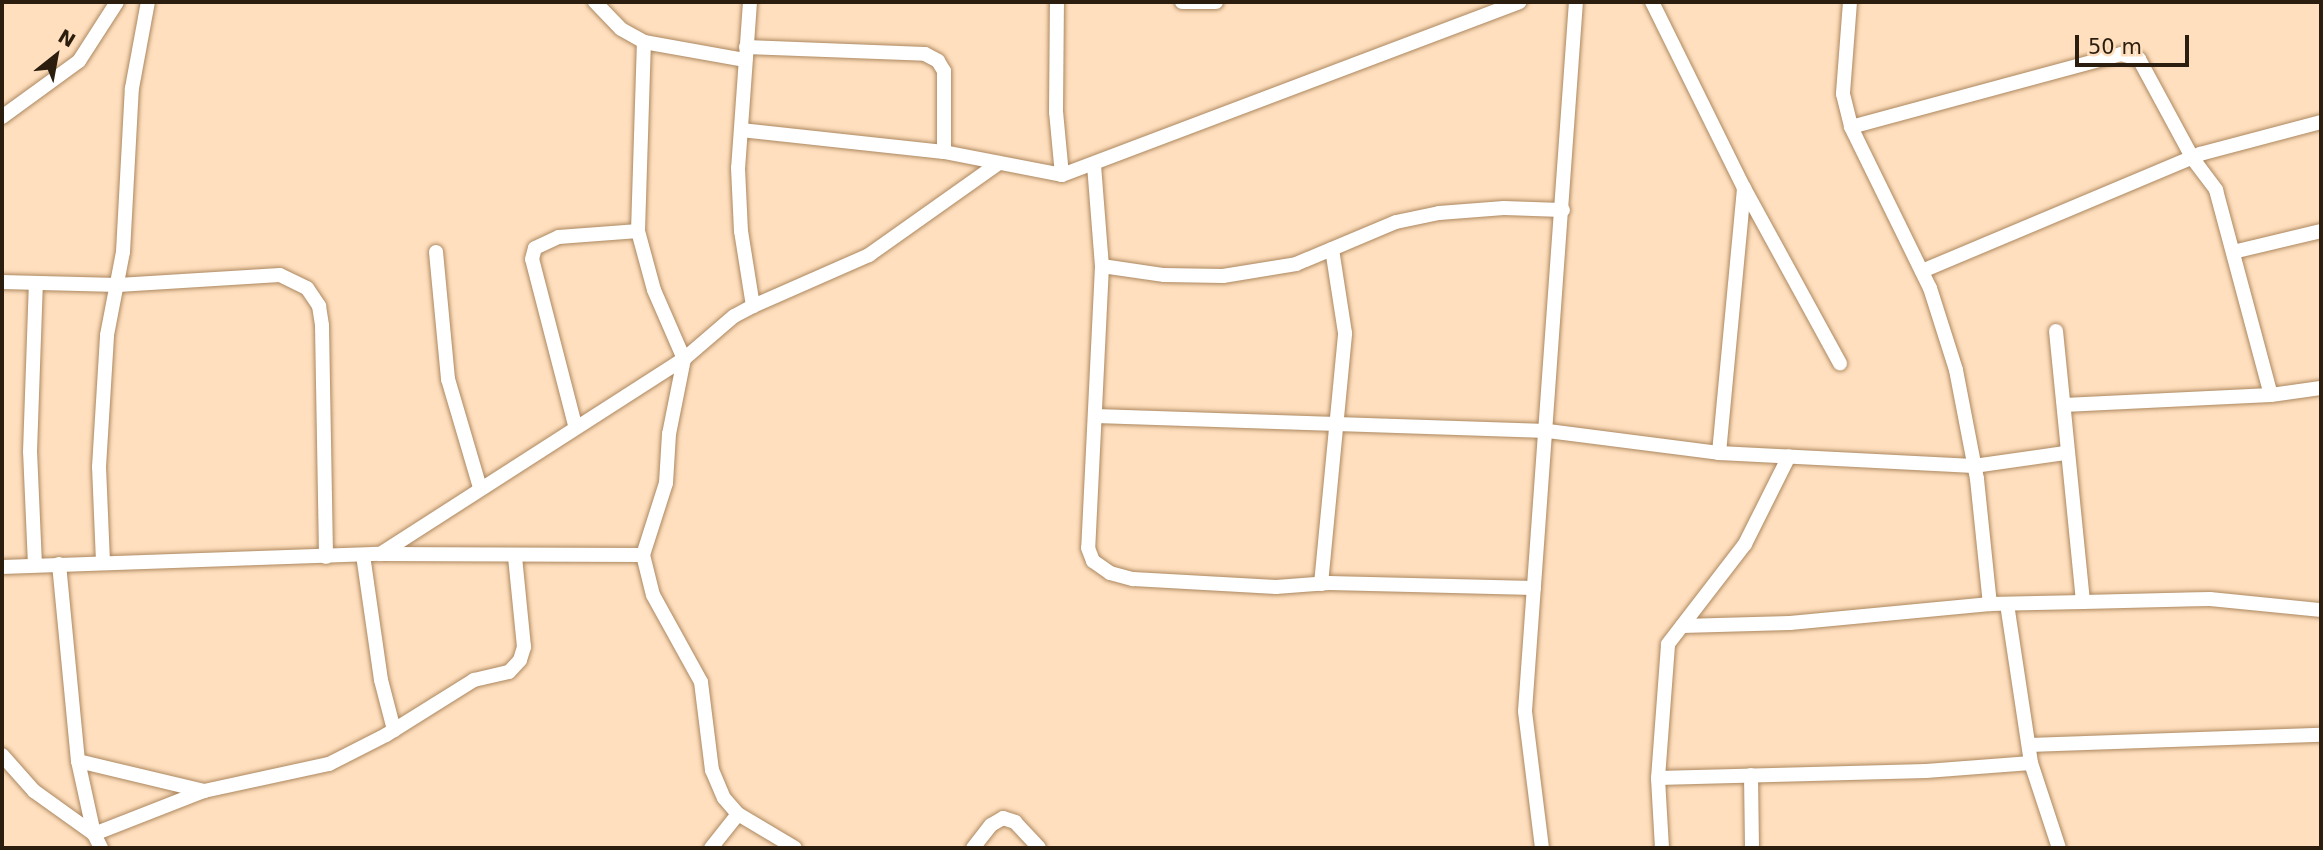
<!DOCTYPE html>
<html>
<head>
<meta charset="utf-8">
<style>
  body { margin:0 }
  #map { position:relative; width:2323px; height:850px; overflow:hidden; background:#ffdfbe; font-family:"DejaVu Sans",sans-serif }
  div>[style] { position:absolute }
  .roads { filter:drop-shadow(0 0 2px #ac8860) drop-shadow(0 0 2px #ac8860) }
  .street>* { height:14px; margin:-7px; padding:0 7px; transform-origin:7px; border-radius:7px; background:#fff }
  span { translate:-50% -50%; white-space:nowrap; text-align:center; line-height:1.15; -webkit-text-stroke:7px #ffdfbe; paint-order:stroke }
  .frame { position:absolute; inset:0; border:4px solid #2c1e0e; pointer-events:none }
  .north { position:absolute; left:21px; top:21px; width:70px; height:70px; -webkit-text-stroke:5px #ffdfbe; paint-order:stroke; rotate:31deg; font-size:19px; font-weight:700; line-height:28px; text-align:center; color:#2c1e0e }
  .north::after { content:''; display:block; margin:auto; width:24px; height:32px; background:#2c1e0e; clip-path:polygon(50% 0,100% 100%,50% 72%,0 100%) }
  .scale { position:absolute; left:2075px; top:35px; width:114px; height:32px; box-sizing:border-box; border:4px solid #2c1e0e; border-top:0; padding-left:9px; font-size:21px; line-height:24px; white-space:nowrap; color:#2c1e0e; -webkit-text-stroke:5px #ffdfbe; paint-order:stroke }
</style>
</head>
<body>
<div id="map">
  <div class="roads">
    <div class="street">
      <div style="left:595px;top:2px;width:37px;rotate:46deg"></div>
      <div style="left:621px;top:29px;width:26px;rotate:29deg"></div>
      <div style="left:644px;top:42px;width:103px;rotate:10.1deg"></div>
      <div style="left:750px;top:2px;width:166px;rotate:94.1deg"></div>
      <div style="left:738px;top:168px;width:63px;rotate:87.3deg"></div>
      <div style="left:741px;top:231px;width:76px;rotate:80.9deg"></div>
      <div style="left:753px;top:306px;width:21px;rotate:152deg"></div>
      <div style="left:734px;top:316px;width:66px;rotate:139.3deg"></div>
      <div style="left:684px;top:359px;width:76px;rotate:101.3deg"></div>
      <div style="left:669px;top:434px;width:49px;rotate:93.5deg"></div>
      <div style="left:666px;top:483px;width:76px;rotate:107.7deg"></div>
      <div style="left:643px;top:555px;width:41px;rotate:76deg"></div>
      <div style="left:653px;top:595px;width:99px;rotate:61.1deg"></div>
      <div style="left:701px;top:682px;width:89px;rotate:82.9deg"></div>
      <div style="left:712px;top:770px;width:30px;rotate:67deg"></div>
      <div style="left:724px;top:798px;width:21px;rotate:49deg"></div>
      <div style="left:738px;top:814px;width:66px;rotate:30.8deg"></div>
      <div style="left:1182px;top:2px;width:34px"></div>
      <div style="left:1652px;top:2px;width:208px;rotate:63.7deg"></div>
      <div style="left:1744px;top:188px;width:200px;rotate:61.3deg"></div>
      <div style="left:1850px;top:2px;width:92px;rotate:94.4deg"></div>
      <div style="left:1843px;top:94px;width:34px;rotate:76deg"></div>
      <div style="left:1851px;top:127px;width:179px;rotate:63.9deg"></div>
      <div style="left:1930px;top:288px;width:86px;rotate:72.4deg"></div>
      <div style="left:1956px;top:370px;width:111px;rotate:79.1deg"></div>
      <div style="left:1977px;top:479px;width:126px;rotate:84.1deg"></div>
      <div style="left:746px;top:47px;width:179px;rotate:2.2deg"></div>
      <div style="left:925px;top:54px;width:15px;rotate:28deg"></div>
      <div style="left:938px;top:61px;width:12px;rotate:59deg"></div>
      <div style="left:944px;top:71px;width:81px;rotate:90deg"></div>
      <div style="left:2px;top:117px;width:95px;rotate:-36deg"></div>
      <div style="left:79px;top:61px;width:70px;rotate:-57.2deg"></div>
      <div style="left:1851px;top:127px;width:280px;rotate:-15.1deg"></div>
      <div style="left:2121px;top:54px;width:19px;rotate:16deg"></div>
      <div style="left:2139px;top:59px;width:114px;rotate:61.6deg"></div>
      <div style="left:2193px;top:159px;width:39px;rotate:53deg"></div>
      <div style="left:2216px;top:190px;width:212px;rotate:75deg"></div>
      <div style="left:741px;top:130px;width:204px;rotate:6.2deg"></div>
      <div style="left:944px;top:152px;width:120px;rotate:11deg"></div>
      <div style="left:1062px;top:175px;width:63px;rotate:-95.4deg"></div>
      <div style="left:1056px;top:112px;width:110px;rotate:-89.5deg"></div>
      <div style="left:1094px;top:165px;width:101px;rotate:85.5deg"></div>
      <div style="left:1102px;top:266px;width:63px;rotate:8.3deg"></div>
      <div style="left:1164px;top:275px;width:59px;rotate:1deg"></div>
      <div style="left:1223px;top:276px;width:74px;rotate:-9.3deg"></div>
      <div style="left:1296px;top:264px;width:108px;rotate:-22.8deg"></div>
      <div style="left:1396px;top:222px;width:44px;rotate:-11.8deg"></div>
      <div style="left:1439px;top:213px;width:65px;rotate:-4.4deg"></div>
      <div style="left:1504px;top:208px;width:59px;rotate:1.9deg"></div>
      <div style="left:1062px;top:175px;width:489px;rotate:-20.7deg"></div>
      <div style="left:436px;top:252px;width:128px;rotate:84.6deg"></div>
      <div style="left:448px;top:379px;width:114px;rotate:73.6deg"></div>
      <div style="left:2233px;top:252px;width:90px;rotate:-13.4deg"></div>
      <div style="left:1102px;top:266px;width:282px;rotate:92.8deg"></div>
      <div style="left:1088px;top:548px;width:14px;rotate:69deg"></div>
      <div style="left:1093px;top:561px;width:21px;rotate:35deg"></div>
      <div style="left:1110px;top:573px;width:24px;rotate:15deg"></div>
      <div style="left:1133px;top:579px;width:143px;rotate:3.2deg"></div>
      <div style="left:1276px;top:587px;width:53px;rotate:-4.3deg"></div>
      <div style="left:1329px;top:583px;width:205px;rotate:1.4deg"></div>
      <div style="left:1922px;top:271px;width:302px;rotate:-22.8deg"></div>
      <div style="left:2200px;top:154px;width:125px;rotate:-14.8deg"></div>
      <div style="left:2px;top:282px;width:116px;rotate:1.5deg"></div>
      <div style="left:118px;top:285px;width:162px;rotate:-3.5deg"></div>
      <div style="left:280px;top:275px;width:30px;rotate:26deg"></div>
      <div style="left:307px;top:288px;width:22px;rotate:56deg"></div>
      <div style="left:319px;top:306px;width:20px;rotate:81deg"></div>
      <div style="left:322px;top:326px;width:231px;rotate:89deg"></div>
      <div style="left:753px;top:306px;width:127px;rotate:-23.7deg"></div>
      <div style="left:869px;top:255px;width:159px;rotate:-35.3deg"></div>
      <div style="left:2056px;top:331px;width:272px;rotate:84.3deg"></div>
      <div style="left:2064px;top:405px;width:207px;rotate:-2.8deg"></div>
      <div style="left:2271px;top:395px;width:50px;rotate:-8deg"></div>
      <div style="left:1095px;top:416px;width:453px;rotate:1.9deg"></div>
      <div style="left:1548px;top:431px;width:172px;rotate:7.3deg"></div>
      <div style="left:1719px;top:453px;width:255px;rotate:2.9deg"></div>
      <div style="left:1974px;top:466px;width:92px;rotate:-8.1deg"></div>
      <div style="left:575px;top:425px;width:171px;rotate:-104.5deg"></div>
      <div style="left:532px;top:259px;width:11px;rotate:-75deg"></div>
      <div style="left:535px;top:248px;width:26px;rotate:-25deg"></div>
      <div style="left:559px;top:237px;width:79px;rotate:-4.3deg"></div>
      <div style="left:1719px;top:453px;width:266px;rotate:-84.6deg"></div>
      <div style="left:380px;top:554px;width:361px;rotate:-32.7deg"></div>
      <div style="left:684px;top:359px;width:75px;rotate:-113.5deg"></div>
      <div style="left:654px;top:290px;width:61px;rotate:-105.2deg"></div>
      <div style="left:638px;top:231px;width:189px;rotate:-88.2deg"></div>
      <div style="left:363px;top:555px;width:126px;rotate:81.8deg"></div>
      <div style="left:381px;top:680px;width:52px;rotate:75.4deg"></div>
      <div style="left:103px;top:562px;width:95px;rotate:-92.4deg"></div>
      <div style="left:99px;top:467px;width:132px;rotate:-86.5deg"></div>
      <div style="left:107px;top:335px;width:85px;rotate:-79.1deg"></div>
      <div style="left:123px;top:252px;width:164px;rotate:-86.9deg"></div>
      <div style="left:132px;top:88px;width:87px;rotate:-79.5deg"></div>
      <div style="left:59px;top:564px;width:198px;rotate:84.5deg"></div>
      <div style="left:78px;top:761px;width:75px;rotate:77.6deg"></div>
      <div style="left:94px;top:834px;width:16px;rotate:63deg"></div>
      <div style="left:35px;top:565px;width:113px;rotate:-92.5deg"></div>
      <div style="left:30px;top:452px;width:168px;rotate:-88deg"></div>
      <div style="left:2px;top:567px;width:378px;rotate:-2deg"></div>
      <div style="left:380px;top:554px;width:263px;rotate:0.2deg"></div>
      <div style="left:1321px;top:584px;width:252px;rotate:-84.5deg"></div>
      <div style="left:1345px;top:333px;width:85px;rotate:-98.8deg"></div>
      <div style="left:2007px;top:604px;width:161px;rotate:81.4deg"></div>
      <div style="left:2031px;top:763px;width:89px;rotate:71.8deg"></div>
      <div style="left:1682px;top:626px;width:108px;rotate:-1.6deg"></div>
      <div style="left:1790px;top:623px;width:201px;rotate:-5.4deg"></div>
      <div style="left:1990px;top:604px;width:93px;rotate:-1.2deg"></div>
      <div style="left:2083px;top:602px;width:127px;rotate:-1.4deg"></div>
      <div style="left:2210px;top:599px;width:112px;rotate:5.7deg"></div>
      <div style="left:2029px;top:745px;width:292px;rotate:-2deg"></div>
      <div style="left:2px;top:755px;width:48px;rotate:48.4deg"></div>
      <div style="left:34px;top:791px;width:74px;rotate:35.6deg"></div>
      <div style="left:94px;top:834px;width:118px;rotate:-21.4deg"></div>
      <div style="left:78px;top:761px;width:130px;rotate:13.4deg"></div>
      <div style="left:204px;top:791px;width:128px;rotate:-12.2deg"></div>
      <div style="left:329px;top:764px;width:64px;rotate:-27deg"></div>
      <div style="left:386px;top:735px;width:104px;rotate:-32deg"></div>
      <div style="left:474px;top:680px;width:36px;rotate:-13deg"></div>
      <div style="left:509px;top:672px;width:16px;rotate:-47deg"></div>
      <div style="left:520px;top:660px;width:14px;rotate:-73deg"></div>
      <div style="left:524px;top:647px;width:90px;rotate:-95.7deg"></div>
      <div style="left:1751px;top:775px;width:73px;rotate:89.2deg"></div>
      <div style="left:1658px;top:778px;width:268px;rotate:-1.5deg"></div>
      <div style="left:1926px;top:771px;width:105px;rotate:-4.4deg"></div>
      <div style="left:711px;top:848px;width:43px;rotate:-51.5deg"></div>
      <div style="left:973px;top:848px;width:29px;rotate:-52deg"></div>
      <div style="left:991px;top:825px;width:14px;rotate:-30deg"></div>
      <div style="left:1003px;top:818px;width:13px;rotate:18deg"></div>
      <div style="left:1015px;top:822px;width:35px;rotate:47deg"></div>
      <div style="left:1542px;top:848px;width:138px;rotate:-97.1deg"></div>
      <div style="left:1525px;top:711px;width:711px;rotate:-85.89deg"></div>
      <div style="left:1662px;top:848px;width:70px;rotate:-93.3deg"></div>
      <div style="left:1658px;top:778px;width:134px;rotate:-85.7deg"></div>
      <div style="left:1668px;top:644px;width:126px;rotate:-52.4deg"></div>
      <div style="left:1745px;top:544px;width:98px;rotate:-63.4deg"></div>
    </div>
  </div>
  <div class="frame"></div>
  <div class="north">N</div>
  <div class="scale">50 m</div>
</div>
</body>
</html>
